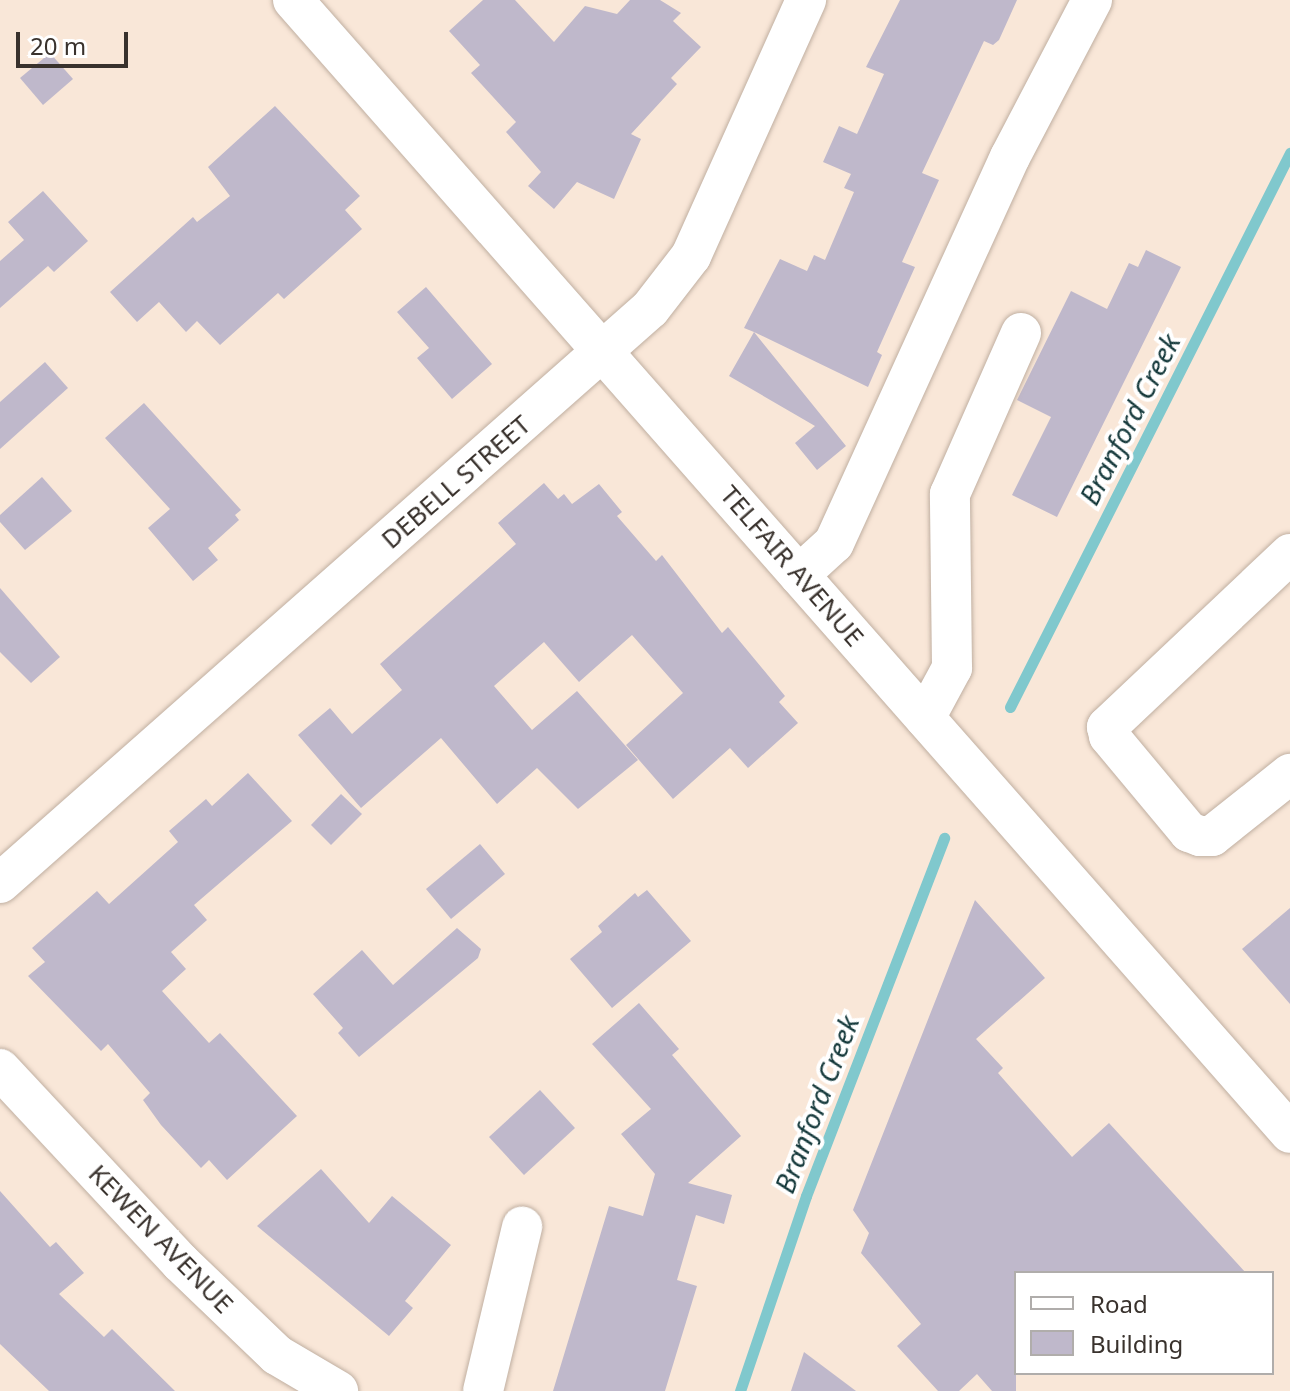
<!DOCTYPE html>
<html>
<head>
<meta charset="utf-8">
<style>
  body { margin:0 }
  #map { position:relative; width:1290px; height:1391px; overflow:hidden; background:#f9e7d8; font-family:"Noto Sans",sans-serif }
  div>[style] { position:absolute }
  .stream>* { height:11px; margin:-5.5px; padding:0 5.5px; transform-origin:5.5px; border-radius:5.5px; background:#80c8cd }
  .building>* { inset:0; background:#bfb8cb }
  .roads { filter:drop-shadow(0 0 2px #c0afa1) drop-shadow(0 0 2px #c0afa1) }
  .minor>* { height:40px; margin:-20px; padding:0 20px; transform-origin:20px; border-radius:20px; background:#fff }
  span { translate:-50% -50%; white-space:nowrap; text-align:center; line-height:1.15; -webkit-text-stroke:8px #fff; paint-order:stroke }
  .street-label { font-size:26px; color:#39322d }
  .water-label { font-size:28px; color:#163a3c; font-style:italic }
  .legend { position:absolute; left:1014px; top:1271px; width:260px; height:104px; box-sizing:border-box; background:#fff; border:2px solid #b0adab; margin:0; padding:10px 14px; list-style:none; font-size:24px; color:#39322d }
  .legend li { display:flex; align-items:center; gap:16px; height:40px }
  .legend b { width:40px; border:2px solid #b0adab }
  .scale { position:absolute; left:16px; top:32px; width:112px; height:36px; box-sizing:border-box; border:4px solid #39322d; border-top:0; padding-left:10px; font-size:24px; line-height:28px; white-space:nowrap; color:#39322d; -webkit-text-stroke:6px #fff; paint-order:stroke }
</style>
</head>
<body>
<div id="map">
  <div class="stream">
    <div style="left:1010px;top:707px;width:621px;rotate:-63.19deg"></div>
    <div style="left:740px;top:1391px;width:206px;rotate:-71.3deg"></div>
    <div style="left:806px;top:1196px;width:384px;rotate:-68.9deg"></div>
  </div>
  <div class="building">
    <div style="clip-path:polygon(483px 0,515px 0,554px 42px,585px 6px,617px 14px,630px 0,660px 0,681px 13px,673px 21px,701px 47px,671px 78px,677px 84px,631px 134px,641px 139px,614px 199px,577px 182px,554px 209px,528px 186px,541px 172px,506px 132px,516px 122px,471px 73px,480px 65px,449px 31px)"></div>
    <div style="clip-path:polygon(900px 0,1017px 0,999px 40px,993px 45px,984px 41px,922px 173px,939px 180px,902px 262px,915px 267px,877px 352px,882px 355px,868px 387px,754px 332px,846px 446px,817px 470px,795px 443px,815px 426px,729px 376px,754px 332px,744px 328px,780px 259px,807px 271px,814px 255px,825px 260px,854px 192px,844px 188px,851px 174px,823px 162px,839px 126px,857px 134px,884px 74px,866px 67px)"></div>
    <div style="clip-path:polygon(50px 53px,73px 79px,43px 105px,20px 78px)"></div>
    <div style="clip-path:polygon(275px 106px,360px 196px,345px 210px,362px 229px,284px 299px,278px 293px,220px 345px,197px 321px,186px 332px,159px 302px,137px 322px,110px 292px,193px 217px,197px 222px,230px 196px,208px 167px)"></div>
    <div style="clip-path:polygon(43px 191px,88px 241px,54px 272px,48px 266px,0 308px,0 261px,24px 240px,8px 222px)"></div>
    <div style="clip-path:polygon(1146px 250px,1181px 267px,1057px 517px,1012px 495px,1051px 417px,1017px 400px,1071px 291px,1107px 309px,1129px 263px,1138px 267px)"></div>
    <div style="clip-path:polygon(426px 287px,492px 364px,452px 399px,417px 358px,429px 348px,397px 312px)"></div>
    <div style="clip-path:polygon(45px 362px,68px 388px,0 449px,0 402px)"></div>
    <div style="clip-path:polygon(144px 403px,241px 510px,235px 515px,239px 520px,208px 548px,218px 560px,193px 581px,148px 528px,170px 509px,105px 438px)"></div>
    <div style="clip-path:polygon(42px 477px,72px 511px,25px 550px,0 522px,0 515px)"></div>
    <div style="clip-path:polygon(544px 483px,558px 499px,564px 494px,572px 504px,599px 484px,622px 512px,617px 516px,656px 561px,662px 555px,722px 633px,728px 627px,752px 656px,785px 696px,779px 702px,798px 723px,748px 768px,730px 748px,673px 799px,626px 745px,683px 693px,632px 635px,579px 682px,544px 642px,494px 686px,532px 730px,577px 691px,638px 760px,578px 809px,537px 768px,497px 804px,441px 738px,361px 808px,298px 735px,330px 708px,352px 734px,402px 690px,380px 664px,516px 544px,498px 523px)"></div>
    <div style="clip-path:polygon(0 588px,60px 657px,31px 683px,0 652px)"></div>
    <div style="clip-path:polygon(248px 773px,292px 821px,194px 905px,207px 920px,171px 952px,186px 969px,162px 991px,209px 1043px,220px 1033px,297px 1116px,227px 1180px,209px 1160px,201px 1168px,161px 1125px,143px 1100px,150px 1093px,108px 1044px,101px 1051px,28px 976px,45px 962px,32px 948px,97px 891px,109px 904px,178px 842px,169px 831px,206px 799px,212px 806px)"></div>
    <div style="clip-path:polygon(341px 794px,362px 814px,331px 845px,311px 825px)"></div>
    <div style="clip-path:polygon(480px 844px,505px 874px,451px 919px,426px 889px)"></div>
    <div style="clip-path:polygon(647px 890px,691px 941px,612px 1008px,570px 959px,602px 932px,598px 926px,635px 893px,638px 897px)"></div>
    <div style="clip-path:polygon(975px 900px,1045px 978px,976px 1039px,1003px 1068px,998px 1073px,1072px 1157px,1109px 1123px,1246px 1273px,1016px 1273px,1016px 1391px,992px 1391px,977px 1374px,959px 1391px,938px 1391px,897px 1346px,921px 1324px,861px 1253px,869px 1233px,853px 1210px)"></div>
    <div style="clip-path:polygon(1290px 908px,1290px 1004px,1242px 949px)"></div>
    <div style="clip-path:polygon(457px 928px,481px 949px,478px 958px,359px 1057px,338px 1033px,343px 1028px,313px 994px,362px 950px,393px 985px)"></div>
    <div style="clip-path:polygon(639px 1003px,679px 1049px,672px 1055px,741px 1136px,688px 1183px,732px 1195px,724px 1224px,696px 1215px,677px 1280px,697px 1286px,665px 1391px,553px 1391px,609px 1206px,643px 1216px,655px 1174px,621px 1134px,651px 1109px,592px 1044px)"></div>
    <div style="clip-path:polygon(540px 1090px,575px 1128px,524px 1175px,489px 1137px)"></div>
    <div style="clip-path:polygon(321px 1169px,369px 1223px,392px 1196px,451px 1245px,405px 1301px,413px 1308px,389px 1336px,257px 1226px)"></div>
    <div style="clip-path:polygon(0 1191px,50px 1247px,56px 1242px,84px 1273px,59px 1294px,104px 1337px,112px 1329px,175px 1391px,49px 1391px,0 1344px)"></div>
    <div style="clip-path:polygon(804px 1352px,856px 1391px,791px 1391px)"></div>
  </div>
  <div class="roads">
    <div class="minor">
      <div style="left:293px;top:0;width:1509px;rotate:48.65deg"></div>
      <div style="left:1290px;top:554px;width:252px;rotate:136.6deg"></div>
      <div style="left:1107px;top:727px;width:9px;rotate:77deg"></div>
      <div style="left:1109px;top:736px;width:125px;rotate:50.2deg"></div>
      <div style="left:1189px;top:832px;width:12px;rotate:20deg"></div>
      <div style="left:1200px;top:836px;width:12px"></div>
      <div style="left:1212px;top:836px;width:100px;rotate:-38.5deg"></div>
      <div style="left:799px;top:575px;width:47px;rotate:-42.4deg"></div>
      <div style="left:834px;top:543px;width:424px;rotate:-65.5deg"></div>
      <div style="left:1010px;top:157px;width:177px;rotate:-62.4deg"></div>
      <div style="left:925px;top:718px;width:57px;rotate:-61.6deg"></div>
      <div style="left:952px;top:668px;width:174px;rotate:-90.7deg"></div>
      <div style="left:950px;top:494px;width:176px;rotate:-66.2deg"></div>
      <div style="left:0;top:883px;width:867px;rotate:-41.45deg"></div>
      <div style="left:650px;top:309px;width:67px;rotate:-52.3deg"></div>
      <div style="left:691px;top:256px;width:281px;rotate:-65.8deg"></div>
      <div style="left:0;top:1069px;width:264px;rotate:47deg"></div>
      <div style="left:180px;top:1262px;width:134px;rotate:43.8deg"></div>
      <div style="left:277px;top:1355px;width:71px;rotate:30.5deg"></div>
      <div style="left:483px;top:1391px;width:169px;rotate:-76.6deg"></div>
    </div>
  </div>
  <div class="street-label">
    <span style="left:456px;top:482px;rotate:-41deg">DEBELL STREET</span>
    <span style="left:792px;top:566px;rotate:49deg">TELFAIR AVENUE</span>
    <span style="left:161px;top:1239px;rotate:46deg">KEWEN AVENUE</span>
  </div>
  <div class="water-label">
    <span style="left:1129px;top:419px;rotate:-63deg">Branford Creek</span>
    <span style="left:816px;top:1104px;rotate:-69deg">Branford Creek</span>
  </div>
  <ul class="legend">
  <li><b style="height:10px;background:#fff"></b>Road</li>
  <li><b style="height:22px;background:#bfb8cb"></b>Building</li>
  </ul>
  <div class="scale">20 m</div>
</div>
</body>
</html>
